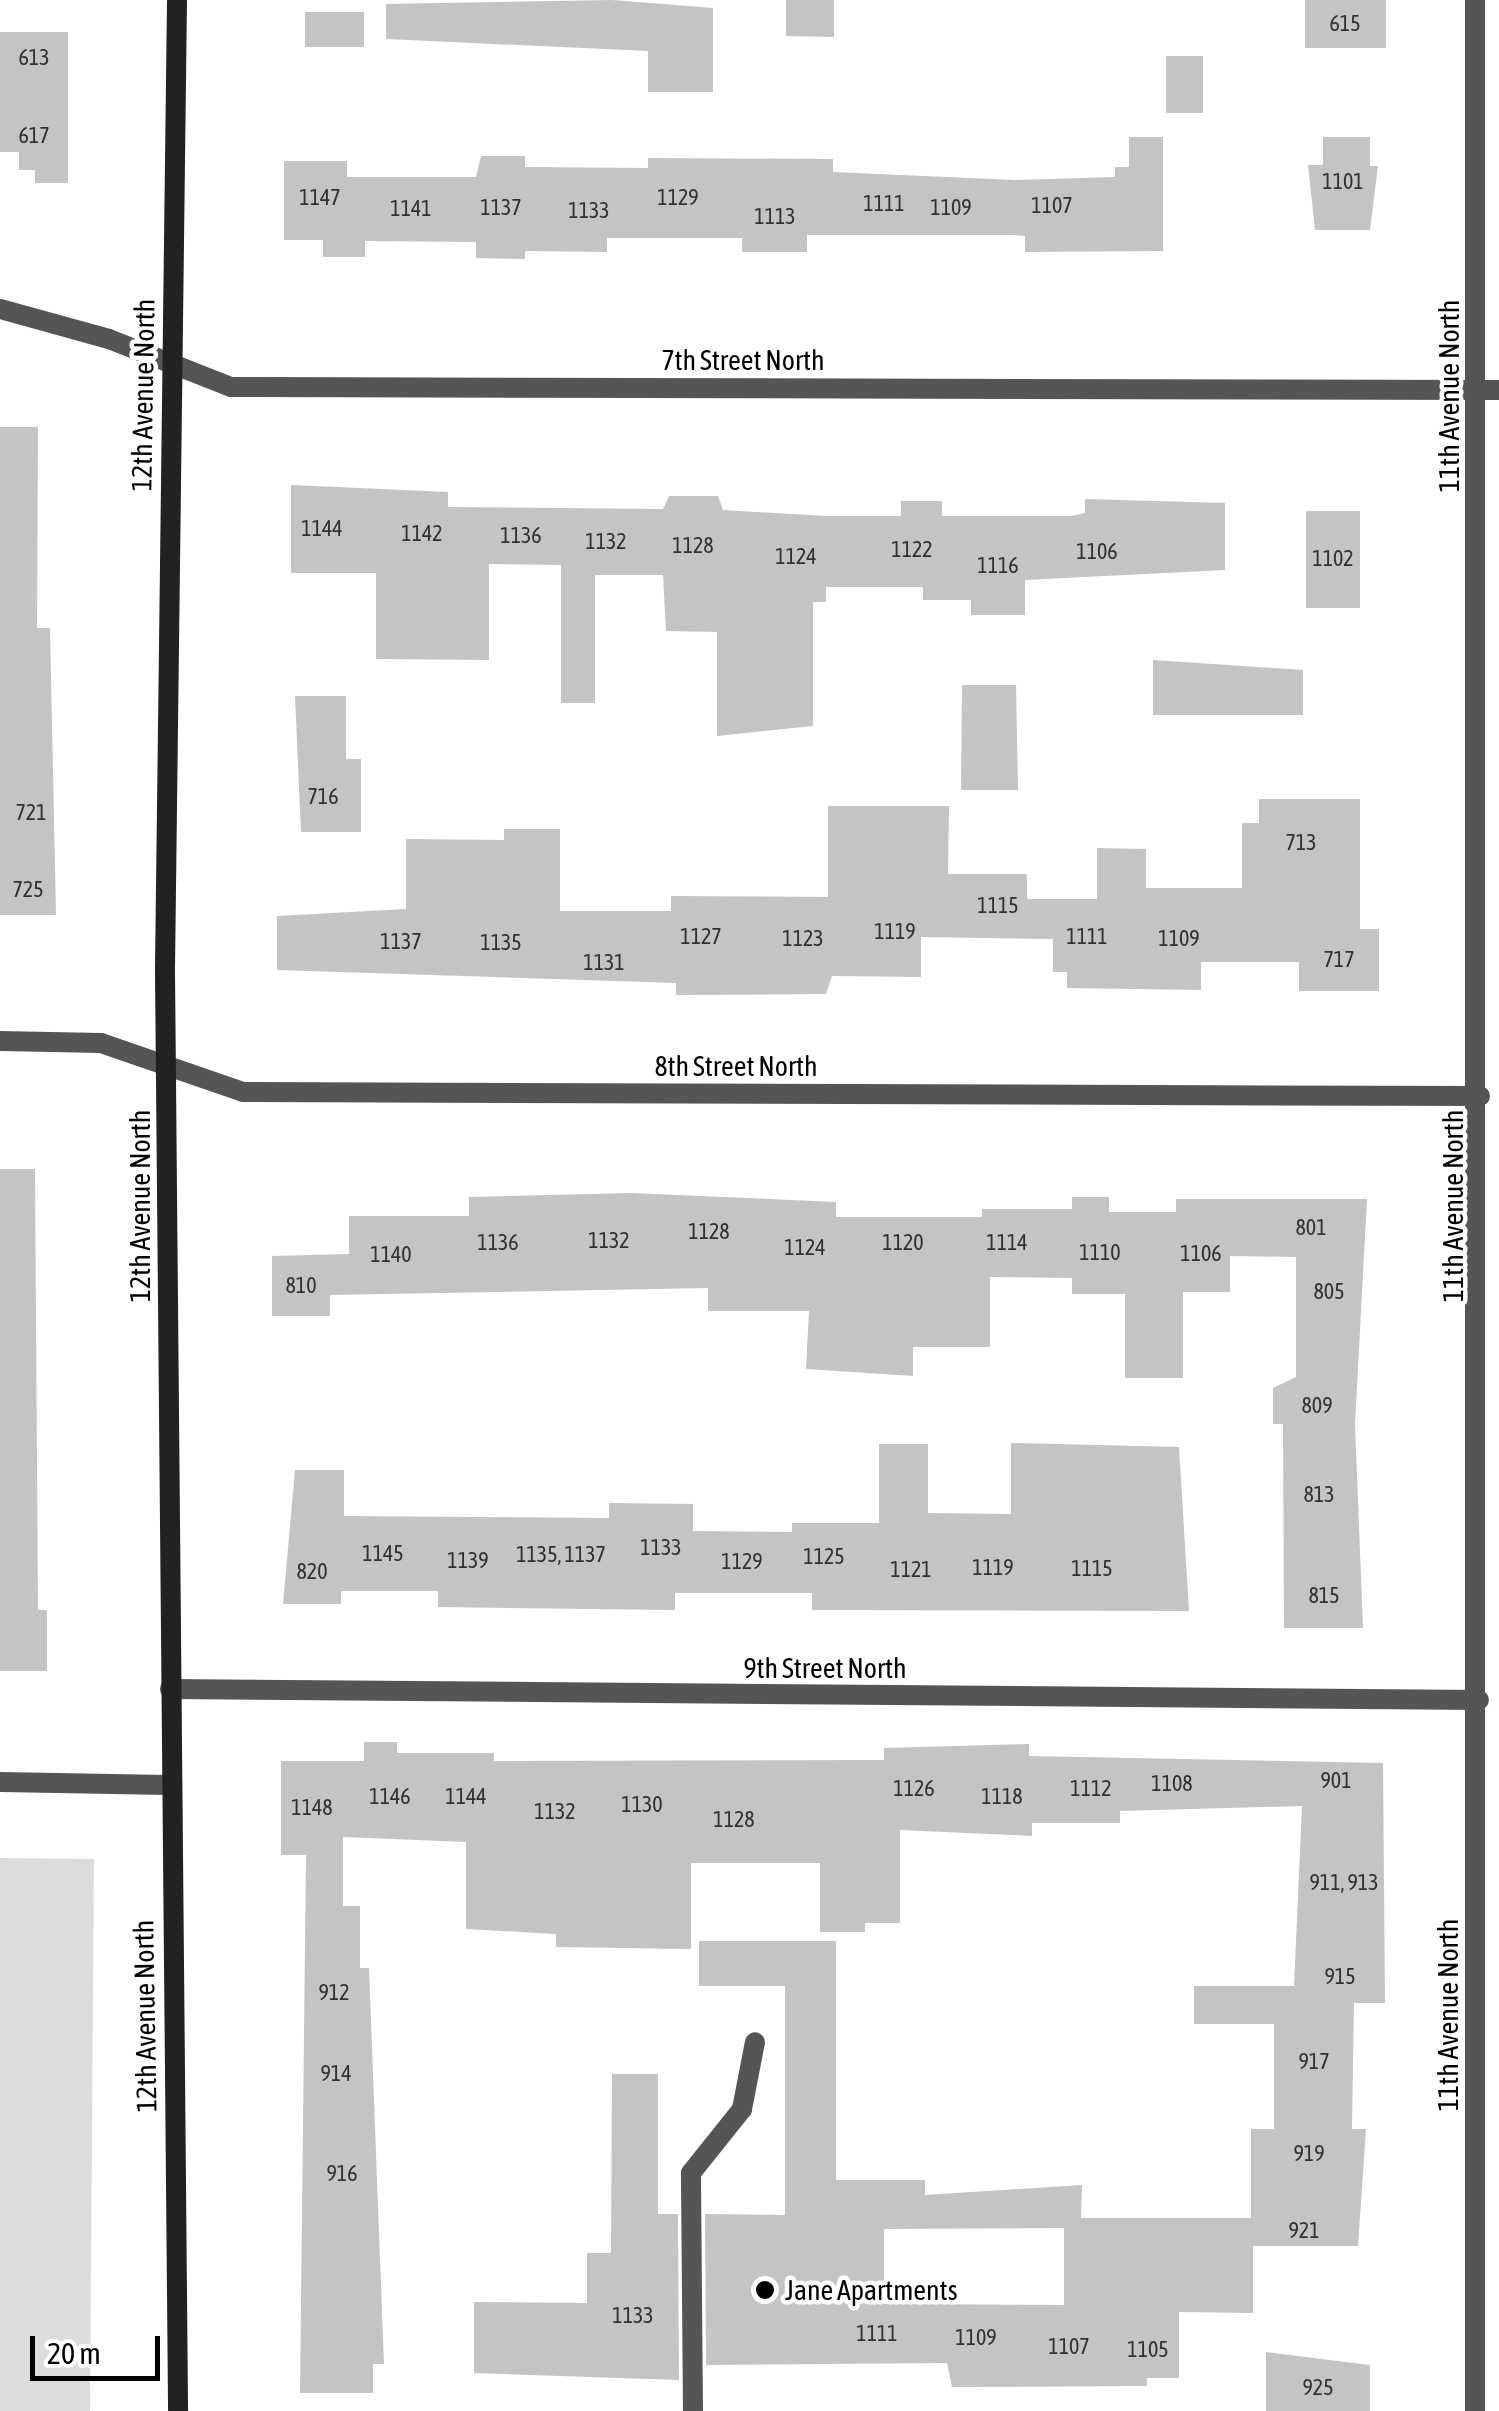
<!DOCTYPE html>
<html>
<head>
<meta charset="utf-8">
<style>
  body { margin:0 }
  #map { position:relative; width:1499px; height:2411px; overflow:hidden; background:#fff; font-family:"Asap Condensed",sans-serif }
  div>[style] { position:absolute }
  .green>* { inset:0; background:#dcdcdc }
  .building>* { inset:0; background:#c4c4c4 }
  .service>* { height:20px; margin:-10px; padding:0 10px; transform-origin:10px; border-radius:10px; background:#555 }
  .minor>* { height:20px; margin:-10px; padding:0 10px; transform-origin:10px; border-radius:10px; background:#555 }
  .secondary>* { height:20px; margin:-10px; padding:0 10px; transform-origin:10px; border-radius:10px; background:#222 }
  .dots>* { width:28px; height:28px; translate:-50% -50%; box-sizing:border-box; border:5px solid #fff; border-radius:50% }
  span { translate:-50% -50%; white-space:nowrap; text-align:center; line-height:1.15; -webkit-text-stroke:9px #fff; paint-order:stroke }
  .number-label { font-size:22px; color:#313131 }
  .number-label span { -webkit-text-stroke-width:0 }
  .street-label { font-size:28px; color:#000 }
  .poi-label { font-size:28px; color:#000 }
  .left { translate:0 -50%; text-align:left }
  .scale { position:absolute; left:30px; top:2336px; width:130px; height:45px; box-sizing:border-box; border:5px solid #000; border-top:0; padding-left:12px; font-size:30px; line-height:35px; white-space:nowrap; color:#000; -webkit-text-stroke:8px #fff; paint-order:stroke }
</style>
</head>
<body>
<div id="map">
  <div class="green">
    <div style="clip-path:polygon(0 1858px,94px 1859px,90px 2411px,0 2411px)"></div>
  </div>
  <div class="building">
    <div style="clip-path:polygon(612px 0,713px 8px,713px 92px,648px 92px,648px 51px,386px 39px,386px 4px)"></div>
    <div style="clip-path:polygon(786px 0,834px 0,834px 37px,786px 36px)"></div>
    <div style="clip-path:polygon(1305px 0,1386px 0,1386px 48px,1305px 48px)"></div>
    <div style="clip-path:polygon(305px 12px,364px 12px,364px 47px,305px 47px)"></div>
    <div style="clip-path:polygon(0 32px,68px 32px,68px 183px,35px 183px,35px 170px,19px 170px,19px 152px,0 152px)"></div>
    <div style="clip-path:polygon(1166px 56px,1203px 56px,1203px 113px,1166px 113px)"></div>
    <div style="clip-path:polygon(1129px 137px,1163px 137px,1163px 251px,1025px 252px,1025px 236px,1015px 235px,807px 235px,807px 252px,742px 252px,742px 238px,607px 238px,607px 252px,525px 251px,525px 259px,476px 258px,476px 242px,365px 241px,365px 257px,323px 257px,323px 240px,284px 240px,284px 161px,347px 161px,347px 177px,476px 177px,481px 156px,525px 156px,525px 167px,648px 168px,648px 158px,833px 159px,833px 172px,1015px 180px,1115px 177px,1115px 167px,1129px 167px)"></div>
    <div style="clip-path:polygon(1323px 137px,1370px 137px,1370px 166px,1378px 166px,1370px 230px,1315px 230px,1308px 165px,1323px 165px)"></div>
    <div style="clip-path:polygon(0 427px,38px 427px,37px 628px,50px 628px,56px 915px,0 915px)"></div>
    <div style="clip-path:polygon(291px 485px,448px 492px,448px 507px,663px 509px,669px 496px,718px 496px,723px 510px,826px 516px,901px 516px,901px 501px,942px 501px,942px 516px,1071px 516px,1085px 513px,1085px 499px,1225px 503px,1225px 570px,1025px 580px,1025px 615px,971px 615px,971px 600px,923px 600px,923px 587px,826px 587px,826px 602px,813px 602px,813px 726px,717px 736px,717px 632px,666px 631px,663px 575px,595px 575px,595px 703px,561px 703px,561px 565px,489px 564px,489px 660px,376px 659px,376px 573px,291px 573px)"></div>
    <div style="clip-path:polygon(1306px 511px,1360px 511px,1360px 608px,1306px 608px)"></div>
    <div style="clip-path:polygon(1153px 660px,1303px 670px,1303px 715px,1153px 715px)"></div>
    <div style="clip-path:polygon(962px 685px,1016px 685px,1018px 790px,961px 790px)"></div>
    <div style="clip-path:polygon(295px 696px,346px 696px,346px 759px,361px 759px,361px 832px,301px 832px)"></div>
    <div style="clip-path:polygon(1259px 799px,1360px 799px,1360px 929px,1379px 929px,1379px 991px,1299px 991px,1299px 962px,1201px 962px,1201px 990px,1067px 988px,1067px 972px,1053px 972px,1053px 939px,921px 937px,921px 977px,832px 976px,826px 994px,676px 995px,676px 983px,277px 970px,277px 916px,406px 909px,406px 839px,504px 840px,504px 829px,560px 829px,560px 911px,671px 911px,671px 896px,828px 897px,828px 806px,949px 806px,948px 874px,1027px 874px,1027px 899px,1097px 899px,1097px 848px,1146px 849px,1146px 888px,1242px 888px,1242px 823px,1259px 823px)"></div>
    <div style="clip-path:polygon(0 1169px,35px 1169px,38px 1610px,47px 1610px,47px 1671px,0 1671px)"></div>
    <div style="clip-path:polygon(632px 1193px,836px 1202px,836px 1217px,982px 1217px,982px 1209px,1072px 1209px,1072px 1197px,1109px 1197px,1109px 1212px,1176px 1212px,1176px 1199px,1367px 1199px,1355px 1424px,1363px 1628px,1284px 1628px,1283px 1424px,1273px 1424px,1273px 1388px,1296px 1377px,1296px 1257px,1230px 1256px,1230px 1292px,1183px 1292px,1183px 1378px,1125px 1378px,1125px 1294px,1072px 1294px,1072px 1278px,990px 1277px,990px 1347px,913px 1347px,913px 1376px,806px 1369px,809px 1311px,708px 1311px,708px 1288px,330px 1295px,330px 1316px,272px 1316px,272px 1256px,349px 1254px,349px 1216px,469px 1216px,469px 1197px)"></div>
    <div style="clip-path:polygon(1011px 1443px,1179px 1447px,1189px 1611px,812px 1610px,812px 1593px,675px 1593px,675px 1610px,438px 1607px,438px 1591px,341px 1591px,341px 1604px,283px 1604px,295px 1470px,344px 1470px,344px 1516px,609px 1518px,609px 1503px,693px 1504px,693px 1531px,792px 1532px,792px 1523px,879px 1523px,879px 1444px,928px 1444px,928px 1513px,1011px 1514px)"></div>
    <div style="clip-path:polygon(evenodd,364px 1742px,397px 1742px,397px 1753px,494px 1753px,494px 1761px,884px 1760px,884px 1748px,1029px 1744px,1029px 1756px,1383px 1763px,1385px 2003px,1354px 2003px,1352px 2129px,1366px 2129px,1358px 2246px,1253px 2246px,1253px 2313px,1179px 2312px,1179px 2378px,1147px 2378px,1147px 2386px,952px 2387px,947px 2363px,706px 2365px,705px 2214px,785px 2215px,785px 1986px,699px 1986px,699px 1941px,836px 1941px,836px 2180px,925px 2180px,925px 2195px,1082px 2185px,1081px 2218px,1251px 2218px,1251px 2129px,1274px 2129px,1274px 2024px,1194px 2024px,1194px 1986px,1294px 1986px,1302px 1806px,1120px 1811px,1120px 1823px,1032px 1823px,1032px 1836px,900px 1830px,900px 1923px,865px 1923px,865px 1932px,820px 1932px,820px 1863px,691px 1863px,691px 1949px,556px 1947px,556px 1934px,466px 1929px,466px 1842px,343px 1837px,343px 1906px,360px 1906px,360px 1968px,369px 1968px,384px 2364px,373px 2364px,373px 2393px,300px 2393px,306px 1855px,281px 1855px,281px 1761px,364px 1761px,364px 1742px,1064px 2228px,1064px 2305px,884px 2304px,884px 2229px,1064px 2228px)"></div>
    <div style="clip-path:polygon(612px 2074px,658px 2074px,658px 2214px,678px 2214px,679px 2380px,474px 2373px,474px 2302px,587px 2303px,587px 2253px,611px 2253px)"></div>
    <div style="clip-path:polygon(1266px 2352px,1370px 2365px,1370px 2411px,1266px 2411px)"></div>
  </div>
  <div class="service">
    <div style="left:693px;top:2411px;width:238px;rotate:-90.5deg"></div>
    <div style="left:691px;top:2173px;width:82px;rotate:-51.4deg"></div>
    <div style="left:742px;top:2109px;width:68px;rotate:-79deg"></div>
  </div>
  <div class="minor">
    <div style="left:1475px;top:0;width:2411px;rotate:90deg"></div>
    <div style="left:0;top:309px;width:113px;rotate:15.4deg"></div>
    <div style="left:109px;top:339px;width:131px;rotate:21.5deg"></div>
    <div style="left:231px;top:387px;width:1268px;rotate:0.14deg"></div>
    <div style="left:0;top:1041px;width:101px;rotate:1.1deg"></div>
    <div style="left:101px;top:1043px;width:150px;rotate:19deg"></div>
    <div style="left:243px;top:1092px;width:1237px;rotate:0.19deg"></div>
    <div style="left:170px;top:1689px;width:1309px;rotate:0.48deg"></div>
    <div style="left:0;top:1782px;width:168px;rotate:1deg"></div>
  </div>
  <div class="secondary">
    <div style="left:177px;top:0;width:971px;rotate:90.71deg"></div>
    <div style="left:165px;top:971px;width:1440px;rotate:89.48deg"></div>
  </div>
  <div class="dots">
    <div style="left:765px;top:2290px;background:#000"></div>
  </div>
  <div class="number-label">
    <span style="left:1345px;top:24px">615</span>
    <span style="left:34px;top:58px">613</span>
    <span style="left:34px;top:136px">617</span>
    <span style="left:1343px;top:182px">1101</span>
    <span style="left:320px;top:198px">1147</span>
    <span style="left:678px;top:198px">1129</span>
    <span style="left:884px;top:204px">1111</span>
    <span style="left:1052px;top:206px">1107</span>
    <span style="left:501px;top:208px">1137</span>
    <span style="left:951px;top:208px">1109</span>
    <span style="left:411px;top:209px">1141</span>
    <span style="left:589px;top:211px">1133</span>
    <span style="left:775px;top:217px">1113</span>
    <span style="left:322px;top:529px">1144</span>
    <span style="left:422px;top:534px">1142</span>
    <span style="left:521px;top:536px">1136</span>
    <span style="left:606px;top:542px">1132</span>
    <span style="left:693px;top:546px">1128</span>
    <span style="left:912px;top:550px">1122</span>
    <span style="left:1097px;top:552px">1106</span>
    <span style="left:796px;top:557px">1124</span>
    <span style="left:1333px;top:559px">1102</span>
    <span style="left:998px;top:566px">1116</span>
    <span style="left:323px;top:797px">716</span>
    <span style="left:31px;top:813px">721</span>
    <span style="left:1301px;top:843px">713</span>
    <span style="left:28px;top:890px">725</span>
    <span style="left:998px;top:906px">1115</span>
    <span style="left:895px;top:932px">1119</span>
    <span style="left:701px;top:937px">1127</span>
    <span style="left:1087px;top:937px">1111</span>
    <span style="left:803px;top:939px">1123</span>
    <span style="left:1179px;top:939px">1109</span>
    <span style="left:401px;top:942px">1137</span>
    <span style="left:501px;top:943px">1135</span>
    <span style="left:1339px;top:960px">717</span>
    <span style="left:604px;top:963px">1131</span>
    <span style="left:1311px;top:1228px">801</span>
    <span style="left:709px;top:1232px">1128</span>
    <span style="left:609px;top:1241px">1132</span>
    <span style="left:498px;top:1243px">1136</span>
    <span style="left:903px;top:1243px">1120</span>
    <span style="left:1007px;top:1243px">1114</span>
    <span style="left:805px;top:1248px">1124</span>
    <span style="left:1100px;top:1253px">1110</span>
    <span style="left:1201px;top:1254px">1106</span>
    <span style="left:391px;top:1255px">1140</span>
    <span style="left:301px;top:1286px">810</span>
    <span style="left:1329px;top:1292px">805</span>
    <span style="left:1317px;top:1406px">809</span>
    <span style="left:1319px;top:1495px">813</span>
    <span style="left:661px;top:1548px">1133</span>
    <span style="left:383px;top:1554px">1145</span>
    <span style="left:561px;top:1555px">1135, 1137</span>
    <span style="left:824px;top:1557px">1125</span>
    <span style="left:468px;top:1561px">1139</span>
    <span style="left:742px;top:1562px">1129</span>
    <span style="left:993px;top:1568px">1119</span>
    <span style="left:1092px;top:1569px">1115</span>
    <span style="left:911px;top:1570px">1121</span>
    <span style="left:312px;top:1572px">820</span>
    <span style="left:1324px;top:1596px">815</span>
    <span style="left:1336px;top:1781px">901</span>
    <span style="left:1172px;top:1784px">1108</span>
    <span style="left:914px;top:1789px">1126</span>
    <span style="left:1091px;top:1789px">1112</span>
    <span style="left:390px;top:1797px">1146</span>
    <span style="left:466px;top:1797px">1144</span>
    <span style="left:1002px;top:1797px">1118</span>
    <span style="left:642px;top:1805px">1130</span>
    <span style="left:312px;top:1808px">1148</span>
    <span style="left:555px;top:1812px">1132</span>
    <span style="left:734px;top:1820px">1128</span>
    <span style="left:1344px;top:1883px">911, 913</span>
    <span style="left:1340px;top:1977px">915</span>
    <span style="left:334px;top:1993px">912</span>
    <span style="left:1314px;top:2062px">917</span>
    <span style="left:336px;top:2074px">914</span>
    <span style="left:1309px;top:2154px">919</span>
    <span style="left:342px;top:2174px">916</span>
    <span style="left:1304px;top:2231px">921</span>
    <span style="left:633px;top:2316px">1133</span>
    <span style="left:877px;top:2334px">1111</span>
    <span style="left:976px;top:2338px">1109</span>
    <span style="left:1069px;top:2347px">1107</span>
    <span style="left:1148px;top:2350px">1105</span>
    <span style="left:1318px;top:2388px">925</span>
  </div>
  <div class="street-label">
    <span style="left:743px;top:360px">7th Street North</span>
    <span style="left:143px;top:395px;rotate:-89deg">12th Avenue North</span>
    <span style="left:1449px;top:396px;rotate:-90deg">11th Avenue North</span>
    <span style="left:736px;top:1066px">8th Street North</span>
    <span style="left:140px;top:1206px;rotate:-90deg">12th Avenue North</span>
    <span style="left:1453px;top:1206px;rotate:-90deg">11th Avenue North</span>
    <span style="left:825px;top:1668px">9th Street North</span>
    <span style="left:1448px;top:2015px;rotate:-90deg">11th Avenue North</span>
    <span style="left:145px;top:2016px;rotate:-91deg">12th Avenue North</span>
  </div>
  <div class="poi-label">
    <span class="left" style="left:785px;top:2290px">Jane Apartments</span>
  </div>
  <div class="scale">20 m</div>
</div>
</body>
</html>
